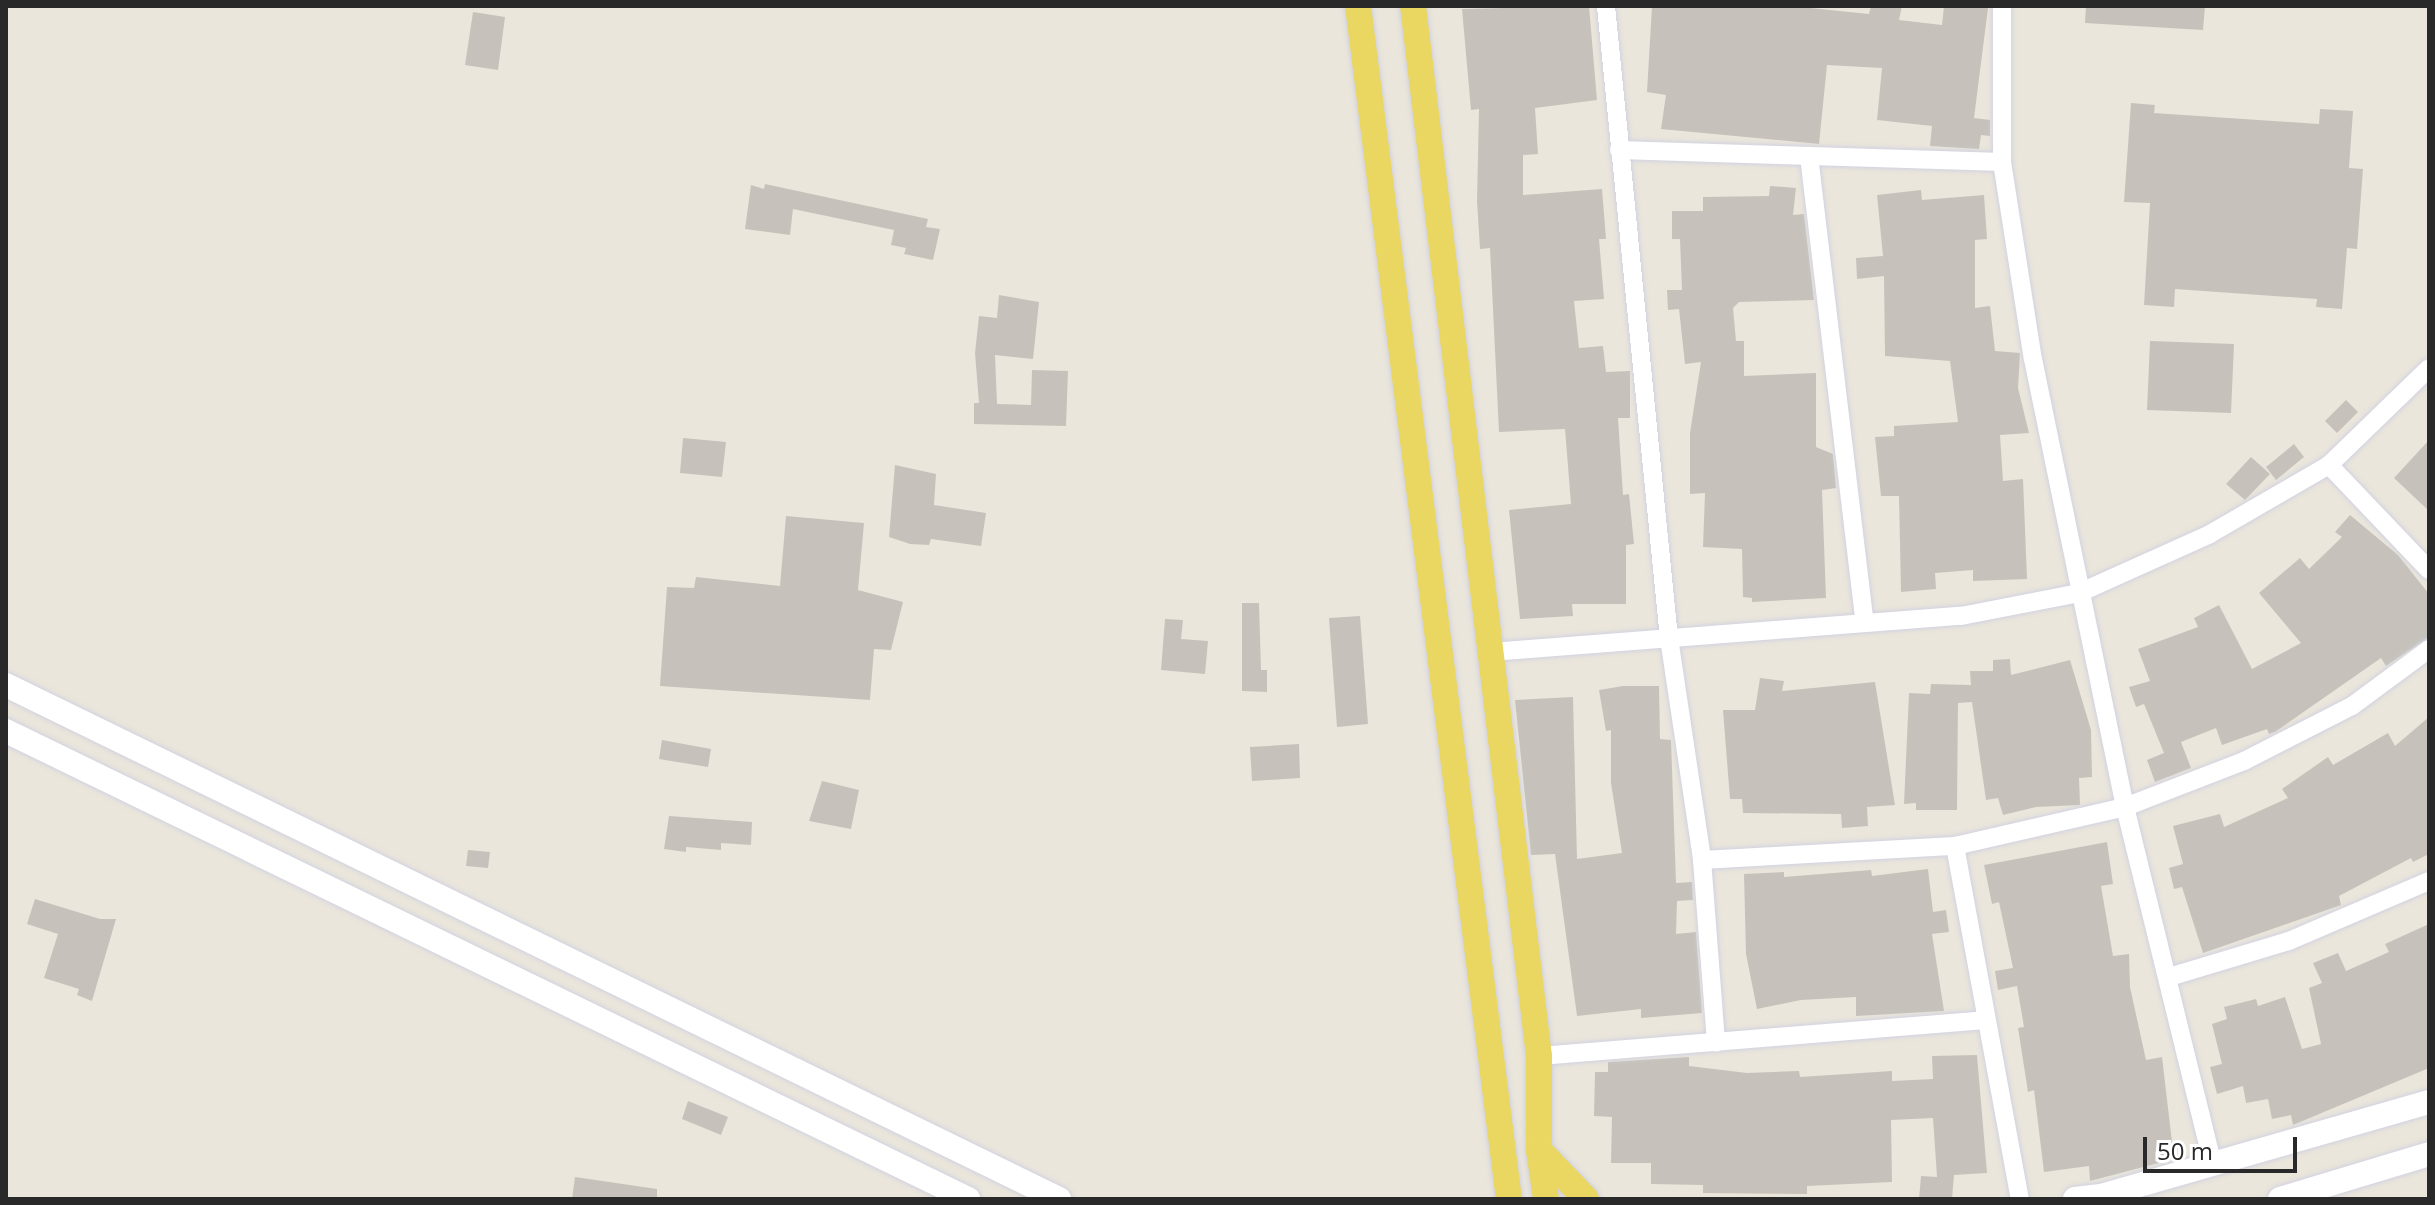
<!DOCTYPE html>
<html>
<head>
<meta charset="utf-8">
<style>
  body { margin:0 }
  #map { position:relative; width:2435px; height:1205px; overflow:hidden; background:#ebe6db; font-family:"Open Sans",sans-serif }
  div>[style] { position:absolute }
  .building>* { inset:0; background:#c6c2bb }
  .roads { filter:drop-shadow(0 0 2px #d1d2e1) drop-shadow(0 0 2px #d1d2e1) }
  .street>* { height:18px; margin:-9px; padding:0 9px; transform-origin:9px; border-radius:9px; background:#fff }
  .secondary>* { height:24px; margin:-12px; padding:0 12px; transform-origin:12px; border-radius:12px; background:#fff }
  .primary>* { height:26px; margin:-13px; padding:0 13px; transform-origin:13px; border-radius:13px; background:#ead761 }
  span { translate:-50% -50%; white-space:nowrap; text-align:center; line-height:1.15; -webkit-text-stroke:6px #fff; paint-order:stroke }
  .frame { position:absolute; inset:0; border:8px solid #292929; pointer-events:none }
  .scale { position:absolute; left:2143px; top:1137px; width:154px; height:36px; box-sizing:border-box; border:4px solid #292929; border-top:0; padding-left:10px; font-size:24px; line-height:28px; white-space:nowrap; color:#292929; -webkit-text-stroke:6px #fff; paint-order:stroke }
</style>
</head>
<body>
<div id="map">
  <div class="building">
    <div style="clip-path:polygon(1589px 6px,1597px 100px,1535px 108px,1538px 154px,1523px 155px,1523px 195px,1602px 189px,1606px 239px,1599px 239px,1604px 299px,1574px 301px,1579px 348px,1603px 346px,1606px 372px,1630px 371px,1630px 418px,1618px 418px,1623px 495px,1629px 494px,1634px 544px,1626px 545px,1626px 604px,1572px 604px,1573px 616px,1520px 619px,1509px 510px,1571px 504px,1565px 429px,1499px 432px,1490px 248px,1480px 249px,1477px 201px,1479px 109px,1471px 110px,1462px 9px)"></div>
    <div style="clip-path:polygon(1652px 6px,1791px 6px,1869px 14px,1871px 6px,1902px 6px,1899px 20px,1942px 25px,1944px 6px,1988px 8px,1974px 118px,1990px 120px,1990px 136px,1981px 135px,1979px 149px,1930px 146px,1932px 126px,1877px 120px,1882px 68px,1827px 65px,1819px 144px,1661px 129px,1666px 95px,1647px 92px)"></div>
    <div style="clip-path:polygon(2086px 6px,2205px 6px,2203px 30px,2085px 23px)"></div>
    <div style="clip-path:polygon(473px 12px,505px 17px,498px 70px,465px 65px)"></div>
    <div style="clip-path:polygon(2131px 103px,2155px 105px,2154px 113px,2319px 124px,2320px 109px,2353px 111px,2349px 168px,2363px 169px,2357px 249px,2347px 248px,2342px 309px,2316px 307px,2317px 299px,2175px 289px,2174px 307px,2144px 305px,2150px 203px,2124px 202px)"></div>
    <div style="clip-path:polygon(765px 184px,928px 219px,926px 227px,940px 229px,933px 260px,904px 254px,906px 248px,891px 245px,894px 230px,793px 209px,790px 235px,745px 229px,751px 185px,764px 189px)"></div>
    <div style="clip-path:polygon(1770px 186px,1796px 188px,1793px 215px,1804px 214px,1814px 300px,1739px 302px,1733px 308px,1736px 341px,1744px 341px,1744px 376px,1816px 373px,1816px 447px,1833px 454px,1836px 488px,1822px 490px,1826px 598px,1752px 602px,1752px 598px,1743px 597px,1742px 549px,1703px 547px,1705px 493px,1690px 494px,1690px 433px,1701px 362px,1685px 364px,1679px 309px,1668px 310px,1667px 290px,1682px 290px,1680px 239px,1672px 239px,1672px 211px,1703px 211px,1703px 197px,1769px 196px)"></div>
    <div style="clip-path:polygon(1921px 190px,1922px 200px,1984px 195px,1987px 239px,1975px 240px,1975px 308px,1990px 306px,1995px 351px,2020px 353px,2018px 388px,2029px 433px,2000px 435px,2003px 481px,2023px 479px,2027px 579px,1973px 581px,1973px 570px,1935px 573px,1936px 589px,1901px 592px,1899px 496px,1881px 496px,1875px 437px,1894px 436px,1894px 426px,1958px 422px,1950px 361px,1885px 356px,1884px 276px,1857px 279px,1856px 258px,1883px 256px,1877px 195px)"></div>
    <div style="clip-path:polygon(999px 295px,1039px 302px,1033px 359px,995px 355px,997px 404px,1031px 405px,1032px 370px,1068px 371px,1066px 426px,974px 424px,974px 403px,979px 403px,975px 353px,979px 316px,997px 318px)"></div>
    <div style="clip-path:polygon(2150px 341px,2234px 344px,2231px 413px,2147px 410px)"></div>
    <div style="clip-path:polygon(2346px 400px,2358px 412px,2337px 433px,2325px 421px)"></div>
    <div style="clip-path:polygon(683px 438px,726px 442px,722px 477px,680px 473px)"></div>
    <div style="clip-path:polygon(2429px 440px,2429px 511px,2394px 478px)"></div>
    <div style="clip-path:polygon(2294px 444px,2304px 457px,2276px 480px,2266px 467px)"></div>
    <div style="clip-path:polygon(2251px 457px,2270px 474px,2245px 500px,2226px 484px)"></div>
    <div style="clip-path:polygon(895px 465px,936px 474px,934px 505px,986px 513px,981px 546px,931px 539px,929px 545px,910px 544px,889px 537px)"></div>
    <div style="clip-path:polygon(2350px 515px,2398px 555px,2429px 594px,2429px 637px,2386px 666px,2381px 658px,2275px 732px,2269px 734px,2267px 729px,2222px 745px,2216px 728px,2181px 742px,2191px 768px,2155px 782px,2147px 760px,2164px 753px,2144px 704px,2136px 707px,2129px 687px,2150px 681px,2138px 649px,2198px 627px,2194px 618px,2219px 605px,2252px 669px,2301px 643px,2259px 593px,2300px 558px,2309px 569px,2342px 537px,2335px 532px)"></div>
    <div style="clip-path:polygon(786px 516px,864px 523px,858px 590px,903px 602px,891px 650px,874px 649px,870px 700px,660px 686px,667px 587px,694px 588px,696px 577px,780px 586px)"></div>
    <div style="clip-path:polygon(1242px 603px,1259px 603px,1261px 670px,1267px 670px,1267px 692px,1242px 691px)"></div>
    <div style="clip-path:polygon(1360px 616px,1368px 724px,1337px 727px,1329px 618px)"></div>
    <div style="clip-path:polygon(1165px 619px,1183px 620px,1181px 639px,1208px 641px,1205px 674px,1161px 670px)"></div>
    <div style="clip-path:polygon(2010px 659px,2011px 675px,2070px 660px,2091px 730px,2092px 777px,2079px 778px,2080px 805px,2036px 807px,2003px 815px,1998px 798px,1986px 800px,1972px 702px,1958px 703px,1957px 810px,1916px 810px,1916px 803px,1904px 804px,1909px 693px,1930px 694px,1931px 684px,1971px 685px,1970px 671px,1993px 671px,1993px 660px)"></div>
    <div style="clip-path:polygon(1760px 678px,1784px 681px,1782px 691px,1875px 682px,1895px 805px,1867px 807px,1868px 826px,1842px 828px,1841px 814px,1743px 813px,1742px 799px,1730px 799px,1723px 710px,1755px 710px)"></div>
    <div style="clip-path:polygon(1623px 686px,1659px 686px,1660px 739px,1671px 740px,1676px 883px,1692px 882px,1693px 900px,1677px 901px,1676px 934px,1696px 932px,1702px 1013px,1641px 1018px,1641px 1009px,1577px 1016px,1555px 854px,1531px 855px,1515px 700px,1573px 697px,1577px 859px,1622px 853px,1611px 783px,1611px 730px,1606px 731px,1599px 690px)"></div>
    <div style="clip-path:polygon(2429px 717px,2429px 854px,2413px 862px,2411px 858px,2339px 896px,2341px 905px,2203px 953px,2182px 887px,2174px 889px,2169px 868px,2183px 864px,2173px 826px,2220px 814px,2224px 827px,2288px 798px,2282px 789px,2328px 757px,2333px 765px,2388px 733px,2395px 746px)"></div>
    <div style="clip-path:polygon(662px 740px,711px 749px,708px 767px,659px 759px)"></div>
    <div style="clip-path:polygon(1299px 744px,1300px 778px,1252px 781px,1250px 747px)"></div>
    <div style="clip-path:polygon(822px 781px,859px 790px,851px 829px,809px 821px)"></div>
    <div style="clip-path:polygon(669px 816px,752px 822px,751px 845px,721px 843px,721px 850px,686px 847px,686px 852px,664px 849px)"></div>
    <div style="clip-path:polygon(2107px 842px,2113px 884px,2101px 886px,2113px 956px,2129px 954px,2130px 987px,2146px 1060px,2162px 1057px,2174px 1159px,2090px 1181px,2089px 1166px,2044px 1172px,2034px 1090px,2028px 1092px,2018px 1028px,2024px 1027px,2017px 986px,1998px 990px,1995px 971px,2013px 968px,1999px 902px,1992px 904px,1984px 865px)"></div>
    <div style="clip-path:polygon(468px 850px,490px 852px,488px 868px,466px 866px)"></div>
    <div style="clip-path:polygon(1928px 869px,1933px 912px,1946px 910px,1949px 932px,1932px 934px,1944px 1011px,1856px 1016px,1856px 997px,1801px 1000px,1757px 1009px,1746px 954px,1744px 874px,1784px 872px,1784px 877px,1871px 870px,1872px 876px)"></div>
    <div style="clip-path:polygon(35px 899px,100px 919px,116px 919px,92px 1001px,77px 995px,79px 989px,44px 978px,58px 934px,27px 924px)"></div>
    <div style="clip-path:polygon(2429px 924px,2429px 1068px,2293px 1125px,2291px 1115px,2272px 1119px,2268px 1099px,2246px 1103px,2243px 1086px,2217px 1094px,2210px 1067px,2222px 1064px,2212px 1024px,2227px 1019px,2224px 1007px,2256px 999px,2258px 1006px,2285px 997px,2302px 1049px,2321px 1044px,2309px 988px,2322px 983px,2313px 963px,2338px 953px,2346px 971px,2389px 952px,2385px 944px)"></div>
    <div style="clip-path:polygon(1977px 1055px,1987px 1173px,1954px 1175px,1952px 1199px,1919px 1199px,1921px 1176px,1937px 1177px,1933px 1118px,1891px 1120px,1892px 1182px,1807px 1186px,1807px 1194px,1703px 1193px,1703px 1185px,1651px 1184px,1651px 1163px,1611px 1163px,1612px 1117px,1594px 1116px,1595px 1072px,1608px 1072px,1608px 1062px,1689px 1057px,1689px 1066px,1747px 1073px,1799px 1071px,1800px 1077px,1892px 1071px,1892px 1081px,1933px 1079px,1932px 1056px)"></div>
    <div style="clip-path:polygon(688px 1101px,728px 1117px,721px 1135px,682px 1119px)"></div>
    <div style="clip-path:polygon(575px 1177px,657px 1189px,657px 1199px,572px 1199px)"></div>
  </div>
  <div class="roads">
    <div class="street">
      <div style="left:1606px;top:6px;width:635px;rotate:84.31deg"></div>
      <div style="left:1669px;top:638px;width:224px;rotate:81.5deg"></div>
      <div style="left:1702px;top:860px;width:253px;rotate:-3.2deg"></div>
      <div style="left:1955px;top:846px;width:174px;rotate:-12.9deg"></div>
      <div style="left:2125px;top:807px;width:128px;rotate:-21.1deg"></div>
      <div style="left:2244px;top:761px;width:121px;rotate:-27deg"></div>
      <div style="left:2352px;top:706px;width:96px;rotate:-36.5deg"></div>
      <div style="left:2002px;top:6px;width:156px;rotate:90deg"></div>
      <div style="left:2002px;top:162px;width:199px;rotate:81.1deg"></div>
      <div style="left:2033px;top:359px;width:457px;rotate:78.4deg"></div>
      <div style="left:2125px;top:807px;width:369px;rotate:76.2deg"></div>
      <div style="left:1619px;top:150px;width:383px;rotate:1.8deg"></div>
      <div style="left:1809px;top:156px;width:470px;rotate:83.2deg"></div>
      <div style="left:2329px;top:465px;width:145px;rotate:46.4deg"></div>
      <div style="left:1490px;top:652px;width:472px;rotate:-4.4deg"></div>
      <div style="left:1961px;top:616px;width:120px;rotate:-11deg"></div>
      <div style="left:2079px;top:593px;width:144px;rotate:-24.2deg"></div>
      <div style="left:2210px;top:534px;width:138px;rotate:-30.1deg"></div>
      <div style="left:2329px;top:465px;width:139px;rotate:-44.1deg"></div>
      <div style="left:1955px;top:846px;width:359px;rotate:79.6deg"></div>
      <div style="left:1702px;top:860px;width:183px;rotate:85.6deg"></div>
      <div style="left:2169px;top:977px;width:125px;rotate:-16.7deg"></div>
      <div style="left:2289px;top:941px;width:152px;rotate:-23.2deg"></div>
      <div style="left:1539px;top:1056px;width:448px;rotate:-4.6deg"></div>
    </div>
    <div class="secondary">
      <div style="left:6px;top:685px;width:1172px;rotate:26.02deg"></div>
      <div style="left:6px;top:731px;width:1070px;rotate:25.94deg"></div>
      <div style="left:2075px;top:1199px;width:26px;rotate:-7deg"></div>
      <div style="left:2101px;top:1196px;width:341px;rotate:-16deg"></div>
      <div style="left:2280px;top:1199px;width:156px;rotate:-16.8deg"></div>
    </div>
    <div class="primary">
      <div style="left:1358px;top:6px;width:1203px;rotate:82.79deg"></div>
      <div style="left:1413px;top:6px;width:1058px;rotate:83.16deg"></div>
      <div style="left:1539px;top:1056px;width:94px;rotate:90deg"></div>
      <div style="left:1539px;top:1150px;width:49px;rotate:81.9deg"></div>
      <div style="left:1539px;top:1150px;width:68px;rotate:46.2deg"></div>
    </div>
  </div>
  <div class="frame"></div>
  <div class="scale">50 m</div>
</div>
</body>
</html>
